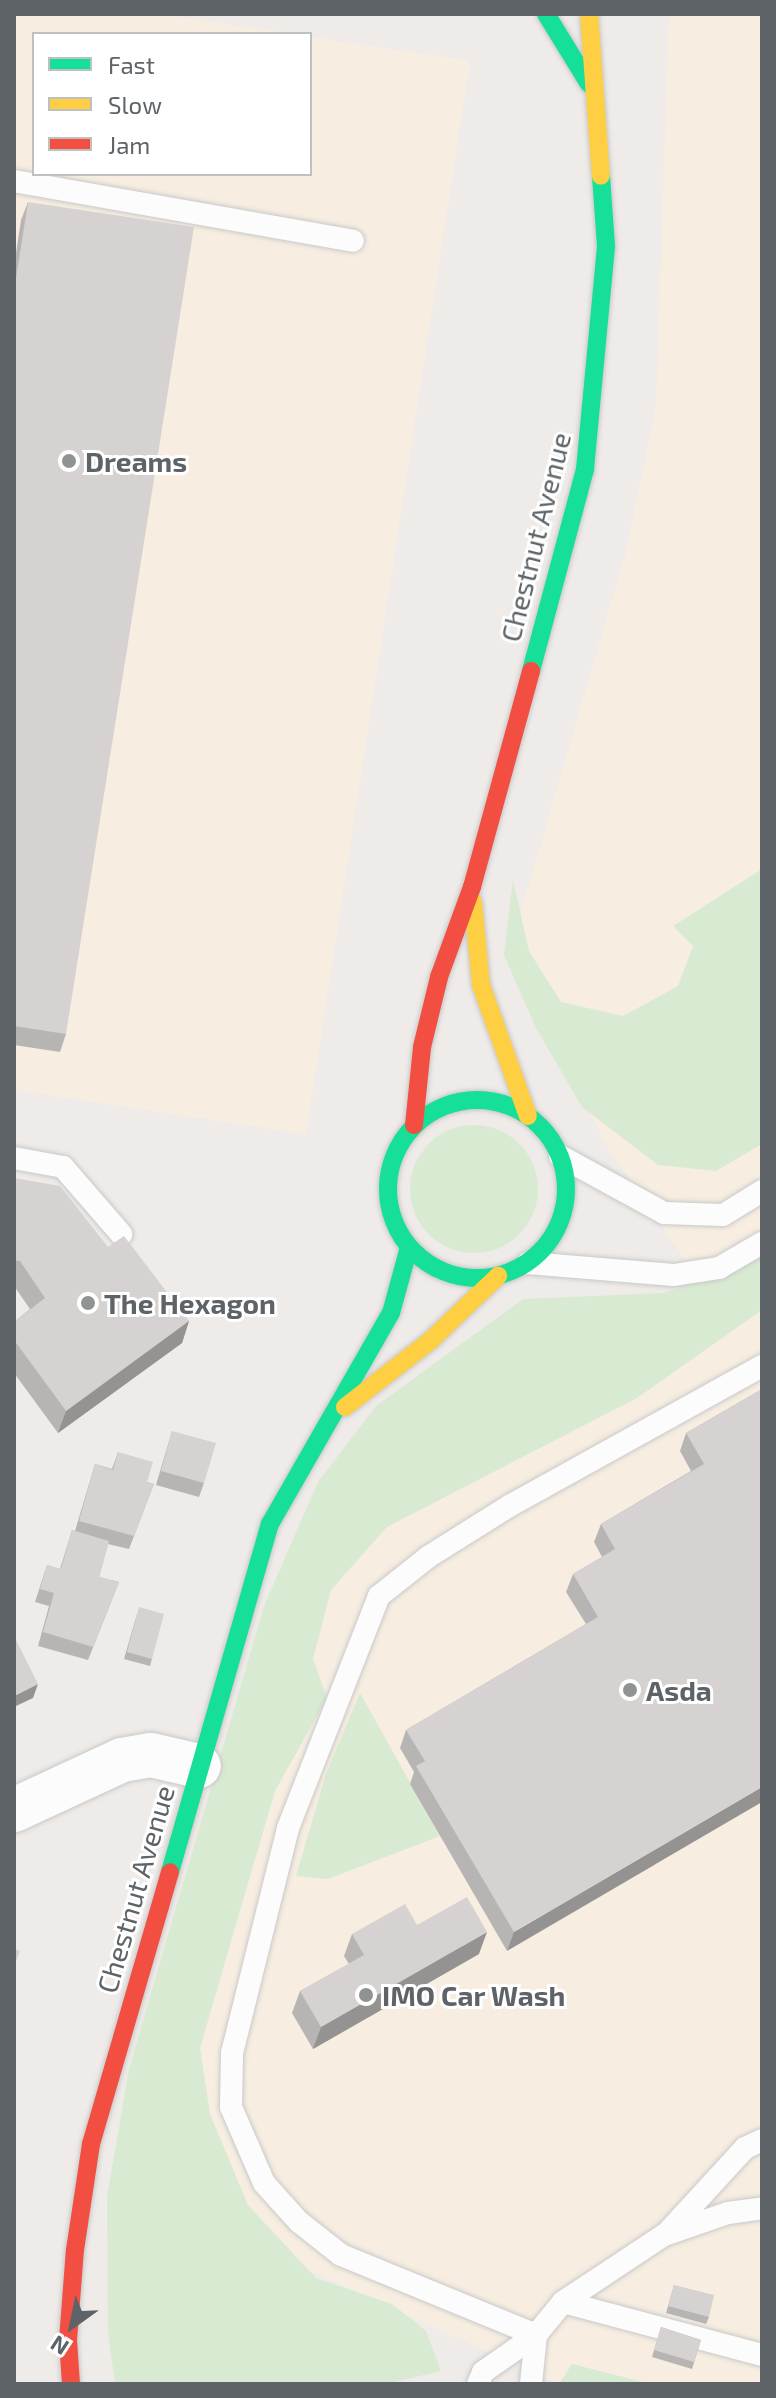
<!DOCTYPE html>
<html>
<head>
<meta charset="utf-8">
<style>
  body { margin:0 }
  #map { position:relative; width:776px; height:2398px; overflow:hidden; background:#eeebe8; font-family:"Exo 2",sans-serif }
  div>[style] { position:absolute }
  .commercial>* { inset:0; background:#f7eee1 }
  .green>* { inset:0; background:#d9ead2 }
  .round { border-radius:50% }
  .roads { filter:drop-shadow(0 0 2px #c9c9c9) drop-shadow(0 0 2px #c9c9c9) }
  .lane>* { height:22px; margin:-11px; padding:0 11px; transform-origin:11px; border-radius:11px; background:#fcfcfc }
  .street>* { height:44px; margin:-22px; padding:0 22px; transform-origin:22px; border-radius:22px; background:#fcfcfc }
  .fast>* { height:18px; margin:-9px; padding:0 9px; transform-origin:9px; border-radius:9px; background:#16e098 }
  .fast>.ring { margin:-9px; padding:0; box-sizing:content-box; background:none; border:18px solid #16e098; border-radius:50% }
  .slow>* { height:18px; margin:-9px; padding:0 9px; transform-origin:9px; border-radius:9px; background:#ffcf43 }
  .jam>* { height:18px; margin:-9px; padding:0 9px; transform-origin:9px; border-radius:9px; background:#f24e42 }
  .wall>* { inset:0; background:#b7b5b4 }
  .shaded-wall>* { inset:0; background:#959392 }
  .building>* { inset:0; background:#d5d2d1 }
  .dots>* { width:22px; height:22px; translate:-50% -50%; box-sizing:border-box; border:4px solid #fff; border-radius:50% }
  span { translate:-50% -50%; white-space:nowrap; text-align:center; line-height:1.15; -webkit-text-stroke:6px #fff; paint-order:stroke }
  .poi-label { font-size:28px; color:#5d6367; font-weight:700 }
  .left { translate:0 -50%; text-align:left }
  .street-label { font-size:28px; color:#5d6367 }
  .frame { position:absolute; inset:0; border:16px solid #5d6367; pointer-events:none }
  .legend { position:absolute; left:32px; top:32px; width:280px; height:144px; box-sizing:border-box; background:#fff; border:2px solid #bec1c2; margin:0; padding:10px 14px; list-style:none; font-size:24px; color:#5d6367 }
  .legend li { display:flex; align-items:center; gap:16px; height:40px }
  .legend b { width:40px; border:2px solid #bec1c2 }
  .north { position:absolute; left:32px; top:2286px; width:80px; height:80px; -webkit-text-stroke:6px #fff; paint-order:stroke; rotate:213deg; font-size:22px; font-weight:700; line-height:32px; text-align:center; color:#5d6367 }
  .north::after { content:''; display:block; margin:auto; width:28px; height:36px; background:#5d6367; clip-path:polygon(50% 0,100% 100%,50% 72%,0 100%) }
</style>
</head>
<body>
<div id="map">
  <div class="commercial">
    <div style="clip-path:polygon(14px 14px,161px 14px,291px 34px,34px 34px,34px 174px,310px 174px,310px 37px,470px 61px,306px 1134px,14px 1090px)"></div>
    <div style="clip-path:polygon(669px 14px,762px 14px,762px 1273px,714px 1302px,608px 1148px,508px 957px,626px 552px,656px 407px)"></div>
    <div style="clip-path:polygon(762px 1295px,762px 2384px,559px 2384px,174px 2209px,175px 2099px,318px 1591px,401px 1504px)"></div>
  </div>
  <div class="green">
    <div style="clip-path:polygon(762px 869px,762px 1144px,716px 1171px,658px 1165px,582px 1107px,536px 1028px,504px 955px,513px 880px,529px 951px,561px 1002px,623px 1016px,678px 986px,693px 946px,673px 926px)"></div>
    <div class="round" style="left:410px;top:1125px;width:128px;height:128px"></div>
    <div style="clip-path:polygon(762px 1257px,762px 1310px,637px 1398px,387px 1527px,331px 1590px,313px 1659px,327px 1698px,275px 1791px,200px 2048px,210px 2114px,248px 2205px,316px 2278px,392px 2304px,426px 2331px,441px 2371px,385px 2384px,115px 2384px,108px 2333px,107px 2197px,129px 2069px,264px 1606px,318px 1482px,376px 1406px,523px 1299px,664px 1293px)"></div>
    <div style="clip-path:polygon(360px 1693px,440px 1836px,328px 1879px,296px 1876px,326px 1774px)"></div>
    <div style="clip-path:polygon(572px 2364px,651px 2384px,559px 2384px)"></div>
  </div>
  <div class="roads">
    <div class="lane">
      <div style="left:14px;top:181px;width:344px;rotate:10deg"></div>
      <div style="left:560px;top:1156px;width:119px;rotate:28.7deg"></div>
      <div style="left:664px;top:1213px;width:59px;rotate:1.9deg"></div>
      <div style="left:723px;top:1215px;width:46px;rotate:-31.6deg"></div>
      <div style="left:14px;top:1158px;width:50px;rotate:10.4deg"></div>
      <div style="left:63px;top:1167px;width:89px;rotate:49.1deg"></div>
      <div style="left:528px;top:1263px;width:146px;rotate:4.7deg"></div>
      <div style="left:674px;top:1275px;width:46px;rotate:-8.8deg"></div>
      <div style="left:719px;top:1268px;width:50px;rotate:-30.2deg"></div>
      <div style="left:668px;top:2232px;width:114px;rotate:-47.5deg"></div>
      <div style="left:745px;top:2148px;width:19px;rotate:-25deg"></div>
      <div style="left:563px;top:2302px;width:206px;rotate:14.9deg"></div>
      <div style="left:536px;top:2335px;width:211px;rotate:-157.7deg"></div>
      <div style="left:341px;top:2255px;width:53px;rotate:-141.8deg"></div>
      <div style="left:299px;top:2222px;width:52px;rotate:-131.9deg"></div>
      <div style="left:264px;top:2183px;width:83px;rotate:-113.5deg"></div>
      <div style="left:231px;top:2107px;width:54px;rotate:-88.9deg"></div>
      <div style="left:232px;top:2053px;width:232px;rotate:-76deg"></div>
      <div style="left:288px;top:1828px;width:249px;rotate:-68.6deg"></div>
      <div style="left:379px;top:1596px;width:63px;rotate:-38.5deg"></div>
      <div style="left:428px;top:1557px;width:98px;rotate:-32.1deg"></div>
      <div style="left:511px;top:1505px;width:287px;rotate:-29deg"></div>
      <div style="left:478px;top:2384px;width:13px;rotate:-67deg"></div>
      <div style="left:483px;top:2372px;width:65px;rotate:-34.9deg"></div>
      <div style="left:536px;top:2335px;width:43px;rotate:-50.7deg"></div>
      <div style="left:563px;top:2302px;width:121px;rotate:-33.6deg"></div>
      <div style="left:664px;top:2235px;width:68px;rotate:-19deg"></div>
      <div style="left:728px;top:2213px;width:34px;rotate:-8deg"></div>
      <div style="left:531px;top:2384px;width:49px;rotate:-84.2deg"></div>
    </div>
    <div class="street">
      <div style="left:14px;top:1810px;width:119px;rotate:-24.8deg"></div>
      <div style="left:122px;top:1760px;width:29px;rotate:-10deg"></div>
      <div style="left:151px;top:1755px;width:49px;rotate:12.9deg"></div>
    </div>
    <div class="fast">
      <div style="left:546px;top:14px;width:82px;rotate:58.4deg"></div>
      <div style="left:531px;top:671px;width:209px;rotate:-75deg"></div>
      <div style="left:585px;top:469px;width:224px;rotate:-84.6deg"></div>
      <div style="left:606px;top:246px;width:70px;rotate:-94.1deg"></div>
      <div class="ring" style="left:388px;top:1100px;width:160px;height:160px"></div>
      <div style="left:170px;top:1872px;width:362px;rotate:-74deg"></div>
      <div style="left:270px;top:1524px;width:243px;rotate:-60.2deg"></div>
      <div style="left:391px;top:1313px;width:68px;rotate:-74.7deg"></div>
    </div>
    <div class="slow">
      <div style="left:589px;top:14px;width:162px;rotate:85.8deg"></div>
      <div style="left:473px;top:902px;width:83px;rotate:84.5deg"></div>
      <div style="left:481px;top:985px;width:139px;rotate:70.3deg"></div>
      <div style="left:345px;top:1407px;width:109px;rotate:-37.9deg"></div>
      <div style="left:431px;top:1340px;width:93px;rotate:-43.7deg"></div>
    </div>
    <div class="jam">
      <div style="left:414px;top:1125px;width:78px;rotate:-84.1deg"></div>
      <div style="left:422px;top:1047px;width:72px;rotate:-76.3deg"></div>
      <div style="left:439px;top:977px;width:96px;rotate:-69.9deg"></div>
      <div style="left:472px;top:887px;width:224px;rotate:-74.7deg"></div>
      <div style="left:71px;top:2384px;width:44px;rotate:-93.9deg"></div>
      <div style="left:68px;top:2340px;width:90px;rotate:-85.6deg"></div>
      <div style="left:75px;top:2250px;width:107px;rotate:-81.4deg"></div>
      <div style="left:91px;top:2144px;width:283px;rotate:-73.8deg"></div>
    </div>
  </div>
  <div class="wall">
    <div style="clip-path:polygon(28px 202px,66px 1034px,60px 1052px,14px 1045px,14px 266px,21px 220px)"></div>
    <div style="clip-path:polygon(14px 1178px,108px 1247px,189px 1321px,182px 1343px,58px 1433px,14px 1373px,14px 1322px,30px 1309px,14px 1286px)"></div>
    <div style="clip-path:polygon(762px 1389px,507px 1951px,410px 1784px,414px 1772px,400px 1748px,406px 1730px,586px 1624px,566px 1592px,573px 1574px,602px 1557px,594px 1542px,601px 1524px,691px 1471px,680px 1451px,686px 1433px)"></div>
    <div style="clip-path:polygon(172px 1431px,204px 1483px,199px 1497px,156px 1485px)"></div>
    <div style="clip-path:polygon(118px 1452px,147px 1482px,154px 1484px,129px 1549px,108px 1544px,99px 1577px,119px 1582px,88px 1660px,38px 1646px,49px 1606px,35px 1602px,47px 1565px,60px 1569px,72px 1530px,75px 1531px,95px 1464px,112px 1469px)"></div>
    <div style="clip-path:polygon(137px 1614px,152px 1659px,150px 1666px,124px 1659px)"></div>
    <div style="clip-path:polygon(417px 1925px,479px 1954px,313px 2049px,292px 2013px,300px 1991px,349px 1964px,344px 1956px,352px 1934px)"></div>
    <div style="clip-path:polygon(674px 2285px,709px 2317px,706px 2324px,666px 2313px)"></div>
    <div style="clip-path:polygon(661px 2327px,701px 2340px,692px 2369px,652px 2357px)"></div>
  </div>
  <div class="shaded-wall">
    <div style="clip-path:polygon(189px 1321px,182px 1343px,58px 1433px,66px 1411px)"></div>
    <div style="clip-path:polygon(38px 1684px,33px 1698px,14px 1707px,14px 1696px)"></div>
    <div style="clip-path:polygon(762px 1787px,762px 1802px,507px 1951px,514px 1932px)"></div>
    <div style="clip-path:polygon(487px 1932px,479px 1954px,313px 2049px,321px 2027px)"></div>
  </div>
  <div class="building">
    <div style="clip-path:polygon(28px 202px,194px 227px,66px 1034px,14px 1026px,14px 291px)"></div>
    <div style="clip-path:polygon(14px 1178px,60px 1186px,108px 1247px,124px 1236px,189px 1321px,66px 1411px,14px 1340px,14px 1322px,45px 1298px,20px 1261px,14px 1260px)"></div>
    <div style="clip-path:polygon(762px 1389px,762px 1787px,514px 1932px,416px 1766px,425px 1761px,406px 1730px,598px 1617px,573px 1574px,615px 1549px,601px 1524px,704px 1464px,686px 1433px)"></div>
    <div style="clip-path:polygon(172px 1431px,216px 1443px,204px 1483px,161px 1471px)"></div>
    <div style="clip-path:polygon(118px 1452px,153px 1462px,147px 1482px,154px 1484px,134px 1536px,79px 1521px,95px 1464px,113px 1470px)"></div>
    <div style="clip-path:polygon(72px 1530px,109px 1541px,99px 1577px,119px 1582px,93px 1647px,43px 1632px,54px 1593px,40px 1589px,47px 1565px,61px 1569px)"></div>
    <div style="clip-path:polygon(139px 1607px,164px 1614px,152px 1659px,127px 1652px)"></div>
    <div style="clip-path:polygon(14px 1636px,38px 1684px,14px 1696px)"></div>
    <div style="clip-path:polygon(467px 1897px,487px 1932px,321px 2027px,300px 1991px,364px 1955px,352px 1934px,405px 1904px,417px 1925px)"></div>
    <div style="clip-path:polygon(14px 1949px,20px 1951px,14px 1967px)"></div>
    <div style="clip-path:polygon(674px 2285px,714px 2295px,709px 2317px,668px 2306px)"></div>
    <div style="clip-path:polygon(661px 2327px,701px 2340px,694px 2362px,654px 2350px)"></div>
  </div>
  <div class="dots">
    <div style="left:69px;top:461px;background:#909394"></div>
    <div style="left:88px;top:1303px;background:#909394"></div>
    <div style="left:630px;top:1690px;background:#909394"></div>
    <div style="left:366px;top:1995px;background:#909394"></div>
  </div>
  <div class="poi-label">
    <span class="left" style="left:85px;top:461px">Dreams</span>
    <span class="left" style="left:104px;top:1303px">The Hexagon</span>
    <span class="left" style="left:646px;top:1690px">Asda</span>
    <span class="left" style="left:382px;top:1995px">IMO Car Wash</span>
  </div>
  <div class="street-label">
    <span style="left:535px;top:537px;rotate:-76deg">Chestnut Avenue</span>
    <span style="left:135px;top:1889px;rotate:-74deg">Chestnut Avenue</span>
  </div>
  <div class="frame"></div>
  <ul class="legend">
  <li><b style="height:10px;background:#16e098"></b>Fast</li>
  <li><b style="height:10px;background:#ffcf43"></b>Slow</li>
  <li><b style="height:10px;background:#f24e42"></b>Jam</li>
  </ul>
  <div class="north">N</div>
</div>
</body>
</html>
